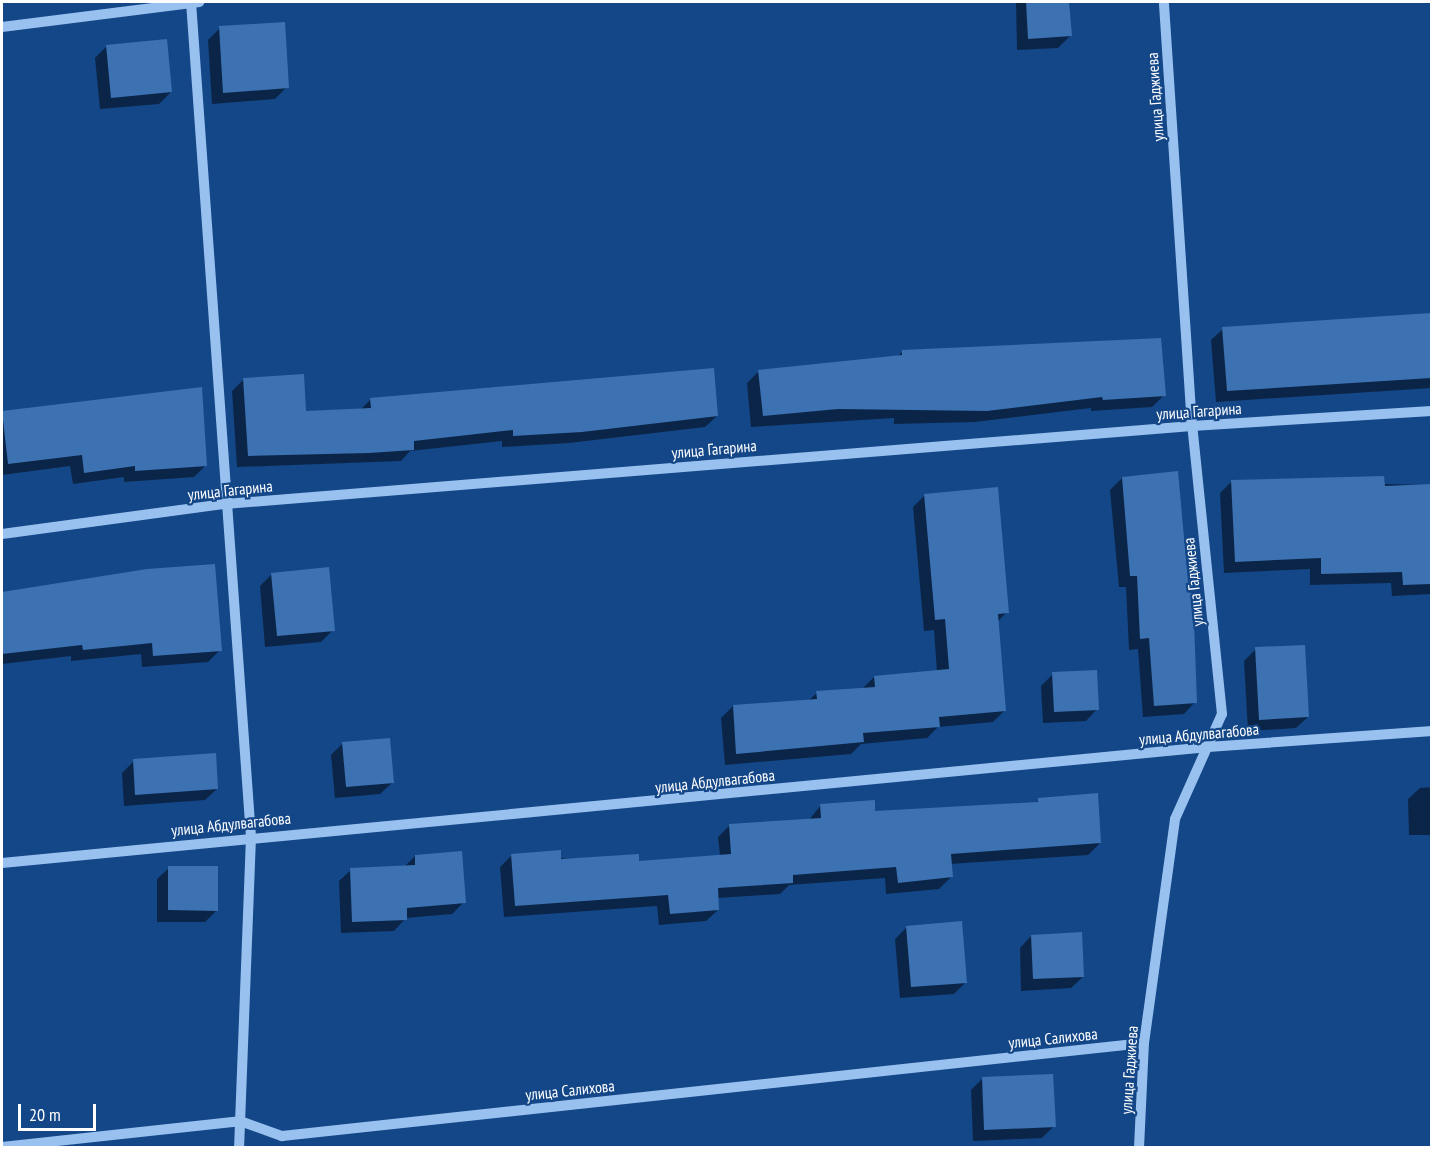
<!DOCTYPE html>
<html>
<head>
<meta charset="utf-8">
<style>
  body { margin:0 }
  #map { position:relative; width:1433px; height:1149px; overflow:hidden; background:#144788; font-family:"PT Sans Narrow",sans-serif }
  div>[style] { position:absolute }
  .shadow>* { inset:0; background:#0007 }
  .building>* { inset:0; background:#3c71b2 }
  .minor>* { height:10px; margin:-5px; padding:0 5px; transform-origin:5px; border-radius:5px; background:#99c1ef }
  span { translate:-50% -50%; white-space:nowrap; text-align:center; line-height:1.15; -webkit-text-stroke:4.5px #144788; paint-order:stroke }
  .street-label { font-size:16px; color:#fff }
  .frame { position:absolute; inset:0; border:3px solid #fff; pointer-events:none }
  .scale { position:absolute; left:18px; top:1104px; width:78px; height:27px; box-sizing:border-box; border:3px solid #fff; border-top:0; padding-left:8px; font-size:18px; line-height:21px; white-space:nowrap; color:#fff; -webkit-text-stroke:4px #144788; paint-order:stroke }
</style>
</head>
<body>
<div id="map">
  <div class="shadow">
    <div style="clip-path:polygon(1016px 2px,1068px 2px,1070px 36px,1058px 48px,1017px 50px)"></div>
    <div style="clip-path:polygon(220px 28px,287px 87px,275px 99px,212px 104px,208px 40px)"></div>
    <div style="clip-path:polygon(107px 46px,171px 92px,159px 104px,100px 109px,95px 58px)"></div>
    <div style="clip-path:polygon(1223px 329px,1432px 330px,1432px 388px,1216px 402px,1211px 340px)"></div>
    <div style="clip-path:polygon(903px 351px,1164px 395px,1152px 407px,1091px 411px,1091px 408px,975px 422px,894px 424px,894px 418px,751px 427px,747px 383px,759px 371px,897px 357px)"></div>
    <div style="clip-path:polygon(244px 379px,305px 413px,360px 410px,371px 399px,717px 416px,705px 427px,569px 443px,502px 447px,502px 441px,410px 451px,401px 461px,237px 467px,232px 391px)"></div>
    <div style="clip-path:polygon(200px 388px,206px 465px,194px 477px,124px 482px,124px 477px,73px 484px,70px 466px,2px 475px,2px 412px)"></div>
    <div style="clip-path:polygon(1122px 478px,1195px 702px,1184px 714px,1143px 717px,1138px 649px,1129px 650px,1126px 587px,1119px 587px,1110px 490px)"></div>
    <div style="clip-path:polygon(1232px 481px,1432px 485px,1432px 594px,1392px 596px,1391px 583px,1310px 585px,1310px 569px,1224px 573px,1220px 493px)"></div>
    <div style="clip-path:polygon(925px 495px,1007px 612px,997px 622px,1004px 711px,993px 722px,938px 727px,927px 738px,861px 744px,851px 754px,725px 765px,721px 718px,733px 706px,808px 701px,817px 693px,862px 689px,874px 677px,937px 672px,934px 630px,924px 631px,913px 507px)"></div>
    <div style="clip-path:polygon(272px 574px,333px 630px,321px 642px,265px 647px,260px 586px)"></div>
    <div style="clip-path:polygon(72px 585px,220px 650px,208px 662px,142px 667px,141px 654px,71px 661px,71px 656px,2px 664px,2px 593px)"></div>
    <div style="clip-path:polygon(1256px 649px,1308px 717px,1296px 728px,1248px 731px,1244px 661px)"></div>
    <div style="clip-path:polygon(1053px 674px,1097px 709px,1086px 721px,1043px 723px,1041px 686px)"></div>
    <div style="clip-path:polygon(343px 743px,392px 783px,380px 794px,335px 798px,331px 755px)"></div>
    <div style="clip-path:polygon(134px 761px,217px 789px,205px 800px,124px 806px,122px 773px)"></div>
    <div style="clip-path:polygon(1432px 787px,1432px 835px,1409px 835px,1408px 799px,1420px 788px)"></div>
    <div style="clip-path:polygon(1039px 800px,1100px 843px,1088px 855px,950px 864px,951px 877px,939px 889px,886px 894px,885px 878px,789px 885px,780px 894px,717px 898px,718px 910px,706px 921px,659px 925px,657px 906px,504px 917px,500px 867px,512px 855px,638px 863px,720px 856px,718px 837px,730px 825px,809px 820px,821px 805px,874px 812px,1035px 803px)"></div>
    <div style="clip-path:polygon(415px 856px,464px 902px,452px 914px,406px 918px,394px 931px,341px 933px,339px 881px,351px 870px,404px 867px)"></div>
    <div style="clip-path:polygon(169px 868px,217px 910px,205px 922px,157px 922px,157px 879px)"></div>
    <div style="clip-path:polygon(907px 927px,966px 982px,954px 994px,900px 998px,895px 939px)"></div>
    <div style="clip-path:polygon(1031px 936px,1083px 977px,1071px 988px,1021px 991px,1020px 948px)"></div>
    <div style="clip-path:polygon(982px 1079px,1054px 1126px,1042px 1138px,973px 1141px,971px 1090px)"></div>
  </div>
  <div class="building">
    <div style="clip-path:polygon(1026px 2px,1069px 2px,1072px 36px,1028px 39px)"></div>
    <div style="clip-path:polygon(285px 22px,289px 88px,223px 93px,219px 26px)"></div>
    <div style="clip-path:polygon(167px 39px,172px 92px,111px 98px,106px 45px)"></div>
    <div style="clip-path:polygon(1431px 313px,1431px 378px,1227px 391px,1222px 327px)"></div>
    <div style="clip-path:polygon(1161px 338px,1166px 396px,1103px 400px,1102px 397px,987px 411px,838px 409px,763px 416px,758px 370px,902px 355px,902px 350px)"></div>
    <div style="clip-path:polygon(714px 368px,718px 416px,582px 432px,513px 436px,513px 430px,414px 441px,414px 450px,369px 453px,248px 456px,243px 378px,304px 374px,306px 411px,371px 408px,370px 398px)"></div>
    <div style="clip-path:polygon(202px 387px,207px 466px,135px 471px,135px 466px,84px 473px,82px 455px,8px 464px,2px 411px)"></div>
    <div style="clip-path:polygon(1178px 471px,1189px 593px,1193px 593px,1197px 703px,1154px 706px,1149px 638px,1140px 639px,1137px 576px,1130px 576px,1122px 477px)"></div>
    <div style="clip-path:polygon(1384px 476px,1385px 486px,1431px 484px,1431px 584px,1403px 585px,1402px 572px,1321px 574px,1321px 558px,1235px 562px,1231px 480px)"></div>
    <div style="clip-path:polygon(998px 487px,1009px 613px,998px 614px,1006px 711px,939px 717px,940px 727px,863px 733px,864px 742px,736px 754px,733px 705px,817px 699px,816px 691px,875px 687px,874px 676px,949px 669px,945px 619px,935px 620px,924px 494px)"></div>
    <div style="clip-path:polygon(215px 564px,222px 651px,153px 656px,152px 643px,83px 650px,82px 645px,2px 654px,2px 592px,147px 569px)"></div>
    <div style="clip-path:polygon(329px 567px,335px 631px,277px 636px,271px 573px)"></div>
    <div style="clip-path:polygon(1305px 645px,1309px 717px,1259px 720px,1255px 647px)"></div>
    <div style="clip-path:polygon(1097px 670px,1099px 710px,1054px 712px,1052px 672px)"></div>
    <div style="clip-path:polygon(390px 738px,394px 783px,346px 787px,342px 742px)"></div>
    <div style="clip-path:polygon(216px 753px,218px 789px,135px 795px,133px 759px)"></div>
    <div style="clip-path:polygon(1098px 793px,1101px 843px,951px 854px,953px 877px,898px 883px,896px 867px,793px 875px,793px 883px,718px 888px,719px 910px,670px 914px,668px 895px,515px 906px,511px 854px,561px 850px,561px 859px,639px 854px,639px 861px,731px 854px,729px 824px,821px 818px,820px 804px,875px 800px,875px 811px,1038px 802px,1038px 798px)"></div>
    <div style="clip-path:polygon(462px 851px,466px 903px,407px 908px,407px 920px,352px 922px,350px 868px,415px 865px,415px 855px)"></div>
    <div style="clip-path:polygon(168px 866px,218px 866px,218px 911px,168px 910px)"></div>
    <div style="clip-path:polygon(962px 921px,967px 983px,911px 987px,906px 926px)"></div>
    <div style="clip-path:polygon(1082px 932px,1084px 977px,1033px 979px,1031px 935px)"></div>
    <div style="clip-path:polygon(1053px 1074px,1056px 1127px,984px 1130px,982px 1077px)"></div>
  </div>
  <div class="minor">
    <div style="left:191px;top:2px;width:837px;rotate:85.89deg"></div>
    <div style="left:251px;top:837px;width:311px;rotate:92.2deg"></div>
    <div style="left:2px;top:27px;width:199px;rotate:-7.2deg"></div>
    <div style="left:2px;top:534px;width:225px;rotate:-7.7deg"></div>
    <div style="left:225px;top:504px;width:970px;rotate:-4.61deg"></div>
    <div style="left:1192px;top:426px;width:240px;rotate:-3.6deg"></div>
    <div style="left:2px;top:863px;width:1212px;rotate:-5.49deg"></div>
    <div style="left:1208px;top:747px;width:225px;rotate:-4.1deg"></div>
    <div style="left:2px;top:1147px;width:239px;rotate:-6.2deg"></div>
    <div style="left:240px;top:1121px;width:45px;rotate:19.7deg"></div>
    <div style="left:282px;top:1136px;width:867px;rotate:-6.16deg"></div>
    <div style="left:1139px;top:1148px;width:105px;rotate:-87.3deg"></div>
    <div style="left:1144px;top:1043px;width:226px;rotate:-82.1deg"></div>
    <div style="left:1175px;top:819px;width:115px;rotate:-65.9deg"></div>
    <div style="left:1222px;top:714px;width:290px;rotate:-95.9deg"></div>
    <div style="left:1192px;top:426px;width:425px;rotate:-93.8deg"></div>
  </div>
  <div class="street-label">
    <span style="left:1155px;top:97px;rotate:-94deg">улица Гаджиева</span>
    <span style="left:1199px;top:411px;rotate:-4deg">улица Гагарина</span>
    <span style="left:714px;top:449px;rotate:-5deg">улица Гагарина</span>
    <span style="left:230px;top:490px;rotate:-6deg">улица Гагарина</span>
    <span style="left:1193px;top:582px;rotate:-96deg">улица Гаджиева</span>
    <span style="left:1199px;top:734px;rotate:-5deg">улица Абдулвагабова</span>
    <span style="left:715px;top:781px;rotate:-6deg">улица Абдулвагабова</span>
    <span style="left:231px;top:824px;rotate:-6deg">улица Абдулвагабова</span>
    <span style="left:1053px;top:1038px;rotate:-6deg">улица Салихова</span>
    <span style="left:1129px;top:1070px;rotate:-86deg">улица Гаджиева</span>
    <span style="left:570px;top:1090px;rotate:-6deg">улица Салихова</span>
  </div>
  <div class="frame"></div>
  <div class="scale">20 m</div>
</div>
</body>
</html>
